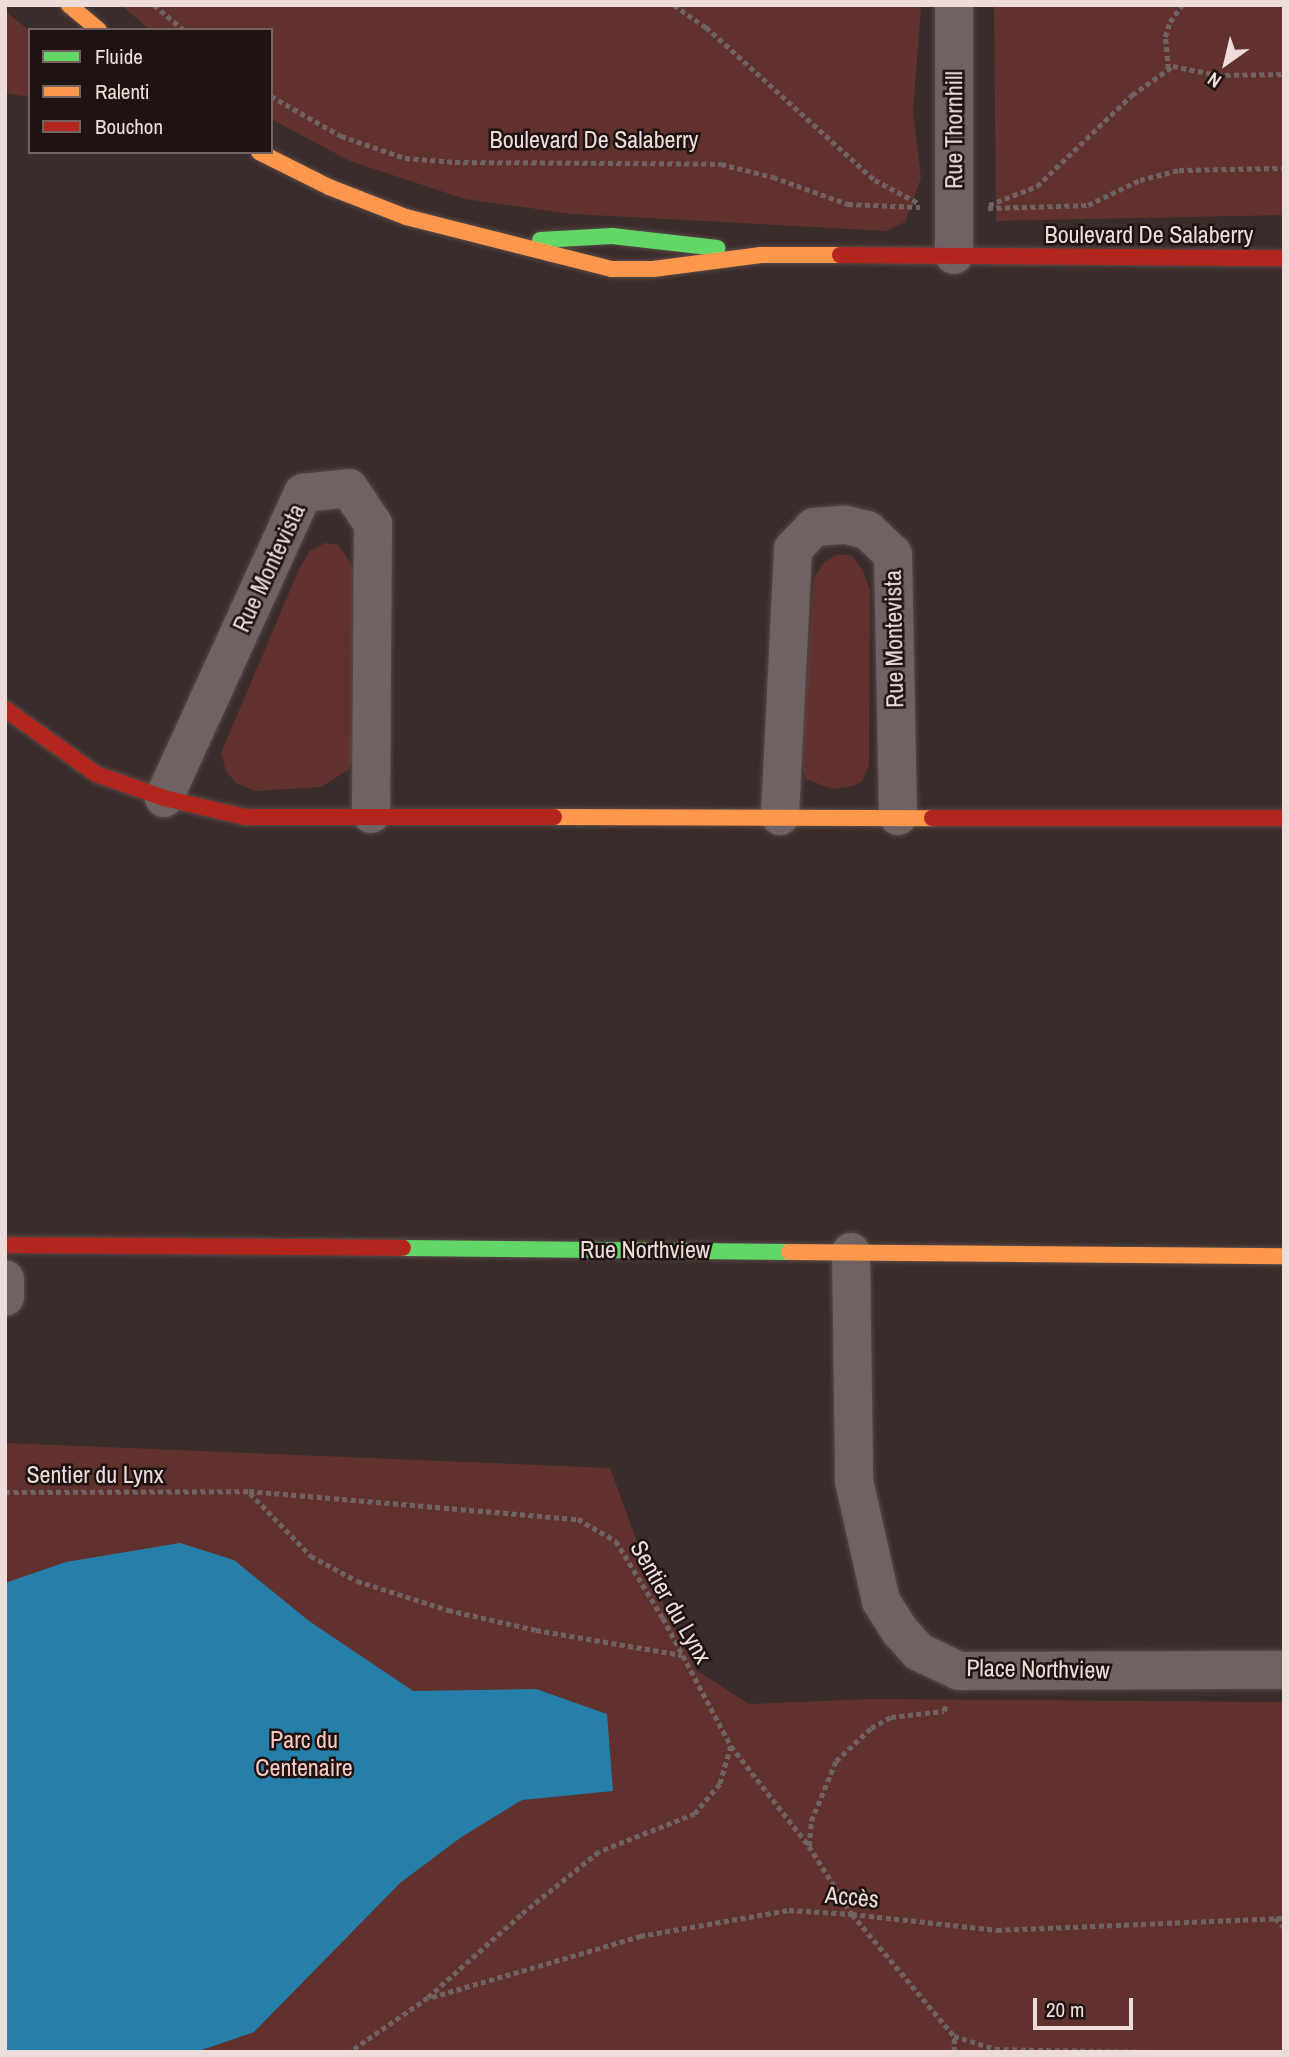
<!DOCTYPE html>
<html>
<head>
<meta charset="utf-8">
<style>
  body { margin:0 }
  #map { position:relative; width:1289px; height:2057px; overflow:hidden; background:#3a2c2a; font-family:"Archivo Narrow",sans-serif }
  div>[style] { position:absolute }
  .green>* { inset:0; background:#61322d }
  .water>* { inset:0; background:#257fa8 }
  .path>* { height:4.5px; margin-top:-2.25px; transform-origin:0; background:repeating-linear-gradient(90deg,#706463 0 5px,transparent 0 8.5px) }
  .roads { filter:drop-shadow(0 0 2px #564947) drop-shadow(0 0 2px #564947) }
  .street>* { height:38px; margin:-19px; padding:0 19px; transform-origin:19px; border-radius:19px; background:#6e6362 }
  .fast>* { height:16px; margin:-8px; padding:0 8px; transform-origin:8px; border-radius:8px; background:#63d668 }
  .slow>* { height:16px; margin:-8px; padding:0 8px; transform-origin:8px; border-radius:8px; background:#ff974d }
  .jam>* { height:16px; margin:-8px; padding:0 8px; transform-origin:8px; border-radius:8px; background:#b3261e }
  span { translate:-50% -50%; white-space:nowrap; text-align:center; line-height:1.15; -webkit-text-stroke:5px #1f1312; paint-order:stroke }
  .street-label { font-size:24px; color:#eedcda }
  .park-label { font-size:24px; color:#f8c8c2 }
  .frame { position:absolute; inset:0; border:7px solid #eedcda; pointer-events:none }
  .legend { position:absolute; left:28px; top:28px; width:245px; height:126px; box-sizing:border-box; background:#1f1312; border:2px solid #726362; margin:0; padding:9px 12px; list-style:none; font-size:21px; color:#eedcda }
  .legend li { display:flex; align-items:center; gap:14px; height:35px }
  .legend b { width:35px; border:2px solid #726362 }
  .north { position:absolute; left:1191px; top:28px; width:70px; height:70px; -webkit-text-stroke:5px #1f1312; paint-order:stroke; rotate:214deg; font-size:19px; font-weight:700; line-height:28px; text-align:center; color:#eedcda }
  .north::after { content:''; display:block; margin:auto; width:24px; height:32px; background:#eedcda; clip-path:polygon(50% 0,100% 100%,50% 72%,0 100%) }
  .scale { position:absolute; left:1033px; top:1998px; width:100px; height:32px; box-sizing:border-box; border:4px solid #eedcda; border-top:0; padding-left:9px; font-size:21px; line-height:24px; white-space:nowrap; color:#eedcda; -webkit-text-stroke:5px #1f1312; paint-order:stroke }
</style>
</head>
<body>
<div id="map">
  <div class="green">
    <div style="clip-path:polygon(121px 5px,921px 5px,913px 112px,921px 178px,905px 222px,887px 231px,572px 214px,465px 199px,350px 161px,271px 119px,271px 30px,150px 30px)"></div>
    <div style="clip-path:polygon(994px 5px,1284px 5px,1284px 215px,996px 221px)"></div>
    <div style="clip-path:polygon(5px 11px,30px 31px,30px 97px,5px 93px)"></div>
    <div style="clip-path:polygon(325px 543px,338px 545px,349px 560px,356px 579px,355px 754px,348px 770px,321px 787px,255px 791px,236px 783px,226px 771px,221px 753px,300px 567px,310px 551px)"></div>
    <div style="clip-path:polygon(838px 554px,852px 556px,863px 571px,870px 590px,869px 765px,862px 781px,854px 786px,832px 789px,806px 779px,801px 761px,814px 578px,824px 562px)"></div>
    <div style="clip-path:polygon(5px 1443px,610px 1468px,650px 1577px,696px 1670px,749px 1704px,869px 1699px,1284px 1702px,1284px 2052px,5px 2052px)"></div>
  </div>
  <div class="water">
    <div style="clip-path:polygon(180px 1543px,234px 1560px,309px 1621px,413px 1691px,536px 1689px,607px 1714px,613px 1791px,522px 1800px,460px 1838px,400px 1883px,254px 2032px,196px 2052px,5px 2052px,5px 1583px,66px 1562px)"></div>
  </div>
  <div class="path">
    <div style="left:154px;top:5px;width:39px;rotate:40deg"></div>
    <div style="left:674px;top:5px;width:39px;rotate:35deg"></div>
    <div style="left:706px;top:27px;width:228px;rotate:42.2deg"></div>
    <div style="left:875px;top:180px;width:49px;rotate:28.1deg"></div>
    <div style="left:1168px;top:69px;width:32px;rotate:-95deg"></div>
    <div style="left:1165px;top:37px;width:16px;rotate:-72deg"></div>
    <div style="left:1170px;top:22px;width:21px;rotate:-55deg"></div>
    <div style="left:271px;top:96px;width:81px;rotate:29.7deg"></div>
    <div style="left:341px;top:136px;width:68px;rotate:19deg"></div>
    <div style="left:405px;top:158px;width:50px;rotate:4.6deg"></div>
    <div style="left:455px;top:162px;width:266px;rotate:0.4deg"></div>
    <div style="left:721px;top:164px;width:54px;rotate:14deg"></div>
    <div style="left:773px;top:177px;width:80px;rotate:19.8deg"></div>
    <div style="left:848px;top:204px;width:72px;rotate:2.4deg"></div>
    <div style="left:989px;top:205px;width:52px;rotate:-21.6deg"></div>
    <div style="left:1037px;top:186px;width:132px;rotate:-43.8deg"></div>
    <div style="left:1132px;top:95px;width:50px;rotate:-35.3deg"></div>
    <div style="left:1173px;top:66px;width:45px;rotate:11.6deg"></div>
    <div style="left:1217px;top:75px;width:67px;rotate:-0.9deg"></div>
    <div style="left:988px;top:208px;width:100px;rotate:-1.7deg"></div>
    <div style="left:1088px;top:205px;width:58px;rotate:-25.7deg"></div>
    <div style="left:1140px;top:180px;width:40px;rotate:-14.4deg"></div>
    <div style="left:1179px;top:170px;width:105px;rotate:-1.1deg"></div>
    <div style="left:5px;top:1492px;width:244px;rotate:-0.2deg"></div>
    <div style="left:249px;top:1491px;width:330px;rotate:4.9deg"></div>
    <div style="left:578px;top:1519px;width:44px;rotate:30.1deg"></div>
    <div style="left:616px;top:1541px;width:90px;rotate:58.6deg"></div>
    <div style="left:663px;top:1618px;width:145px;rotate:62deg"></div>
    <div style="left:731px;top:1746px;width:40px;rotate:106deg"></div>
    <div style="left:720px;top:1784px;width:39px;rotate:130deg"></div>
    <div style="left:695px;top:1814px;width:103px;rotate:158.4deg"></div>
    <div style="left:599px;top:1852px;width:100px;rotate:141.1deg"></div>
    <div style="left:521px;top:1915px;width:125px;rotate:138.3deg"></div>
    <div style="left:428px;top:1998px;width:95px;rotate:145.3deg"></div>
    <div style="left:250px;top:1493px;width:88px;rotate:45.9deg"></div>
    <div style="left:311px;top:1556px;width:52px;rotate:28.5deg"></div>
    <div style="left:357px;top:1581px;width:96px;rotate:17.7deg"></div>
    <div style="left:448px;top:1610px;width:90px;rotate:12.8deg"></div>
    <div style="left:536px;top:1630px;width:148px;rotate:9.7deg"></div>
    <div style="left:731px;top:1746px;width:127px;rotate:52deg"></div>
    <div style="left:809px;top:1846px;width:80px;rotate:57.7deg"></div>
    <div style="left:852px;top:1914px;width:159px;rotate:50.1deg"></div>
    <div style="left:809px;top:1846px;width:25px;rotate:-85deg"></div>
    <div style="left:811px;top:1821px;width:65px;rotate:-67.4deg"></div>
    <div style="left:836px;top:1761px;width:48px;rotate:-43.3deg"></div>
    <div style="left:871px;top:1728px;width:23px;rotate:-29deg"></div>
    <div style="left:891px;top:1717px;width:53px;rotate:-6.5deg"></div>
    <div style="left:944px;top:1711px;width:7px;rotate:-74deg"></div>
    <div style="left:1275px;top:1918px;width:13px;rotate:45deg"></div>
    <div style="left:432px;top:1997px;width:217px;rotate:-16.3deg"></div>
    <div style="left:640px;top:1936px;width:151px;rotate:-9.9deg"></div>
    <div style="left:789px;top:1910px;width:63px;rotate:3.6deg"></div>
    <div style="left:852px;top:1914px;width:146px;rotate:6.3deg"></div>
    <div style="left:997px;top:1930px;width:287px;rotate:-2.4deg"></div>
    <div style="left:954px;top:2052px;width:16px;rotate:-90deg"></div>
    <div style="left:954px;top:2036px;width:43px;rotate:17.6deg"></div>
    <div style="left:995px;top:2049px;width:161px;rotate:1.1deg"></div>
  </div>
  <div class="roads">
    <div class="street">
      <div style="left:954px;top:5px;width:250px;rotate:90deg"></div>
      <div style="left:164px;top:798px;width:335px;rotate:-65.5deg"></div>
      <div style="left:303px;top:493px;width:46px;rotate:-6.2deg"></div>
      <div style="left:349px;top:488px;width:43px;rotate:56.3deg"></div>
      <div style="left:373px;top:524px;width:290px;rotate:90.4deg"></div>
      <div style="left:780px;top:816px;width:267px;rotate:-87.2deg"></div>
      <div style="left:793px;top:549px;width:30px;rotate:-46deg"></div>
      <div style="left:814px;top:527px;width:32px;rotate:-4deg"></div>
      <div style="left:846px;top:525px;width:22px;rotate:13deg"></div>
      <div style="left:867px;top:530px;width:35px;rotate:43deg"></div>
      <div style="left:893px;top:554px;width:262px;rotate:88.9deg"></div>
      <div style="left:851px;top:1252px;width:229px;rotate:89.2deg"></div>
      <div style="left:854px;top:1481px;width:123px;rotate:77.3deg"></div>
      <div style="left:881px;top:1601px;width:36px;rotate:58deg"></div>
      <div style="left:900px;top:1631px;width:28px;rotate:48deg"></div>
      <div style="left:919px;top:1652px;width:44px;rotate:25.4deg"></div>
      <div style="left:959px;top:1671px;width:325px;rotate:-0.2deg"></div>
      <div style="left:5px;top:1279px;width:18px;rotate:90deg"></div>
    </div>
    <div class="fast">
      <div style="left:540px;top:240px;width:72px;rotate:-3.2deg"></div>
      <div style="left:612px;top:236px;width:106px;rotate:6.5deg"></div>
      <div style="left:403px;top:1248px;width:386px;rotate:0.6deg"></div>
    </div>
    <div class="slow">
      <div style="left:69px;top:5px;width:39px;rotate:40deg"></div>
      <div style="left:259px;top:152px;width:78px;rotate:26.6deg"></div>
      <div style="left:329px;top:187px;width:83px;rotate:21.3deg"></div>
      <div style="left:406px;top:217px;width:212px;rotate:14.2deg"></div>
      <div style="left:612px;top:269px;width:41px"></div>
      <div style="left:653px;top:269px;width:109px;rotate:-7.4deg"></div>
      <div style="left:761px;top:255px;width:79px"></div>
      <div style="left:554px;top:817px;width:378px;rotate:0.2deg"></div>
      <div style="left:789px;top:1252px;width:495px;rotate:0.5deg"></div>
    </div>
    <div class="jam">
      <div style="left:840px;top:255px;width:444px;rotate:0.4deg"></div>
      <div style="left:5px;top:709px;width:112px;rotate:35.5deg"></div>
      <div style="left:96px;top:774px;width:72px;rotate:19.4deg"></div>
      <div style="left:164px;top:798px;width:83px;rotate:13.2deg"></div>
      <div style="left:245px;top:817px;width:309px"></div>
      <div style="left:932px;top:818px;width:352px"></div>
      <div style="left:5px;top:1245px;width:398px;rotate:0.4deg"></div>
    </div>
  </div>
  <div class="street-label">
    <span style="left:954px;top:130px;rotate:-90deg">Rue Thornhill</span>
    <span style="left:594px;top:140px">Boulevard De Salaberry</span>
    <span style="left:1149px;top:235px">Boulevard De Salaberry</span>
    <span style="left:269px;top:568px;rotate:-65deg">Rue Montevista</span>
    <span style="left:894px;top:639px;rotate:-91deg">Rue Montevista</span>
    <span style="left:645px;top:1250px">Rue Northview</span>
    <span style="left:95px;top:1475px">Sentier du Lynx</span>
    <span style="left:671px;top:1602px;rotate:60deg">Sentier du Lynx</span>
    <span style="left:1038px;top:1669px;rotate:1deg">Place Northview</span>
    <span style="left:852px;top:1897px;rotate:5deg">Accès</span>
  </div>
  <div class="park-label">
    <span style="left:304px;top:1754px">Parc du<br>Centenaire</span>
  </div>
  <div class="frame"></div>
  <ul class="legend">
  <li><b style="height:9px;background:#63d668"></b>Fluide</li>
  <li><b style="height:9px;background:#ff974d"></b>Ralenti</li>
  <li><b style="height:9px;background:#b3261e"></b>Bouchon</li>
  </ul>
  <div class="north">N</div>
  <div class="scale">20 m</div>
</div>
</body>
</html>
